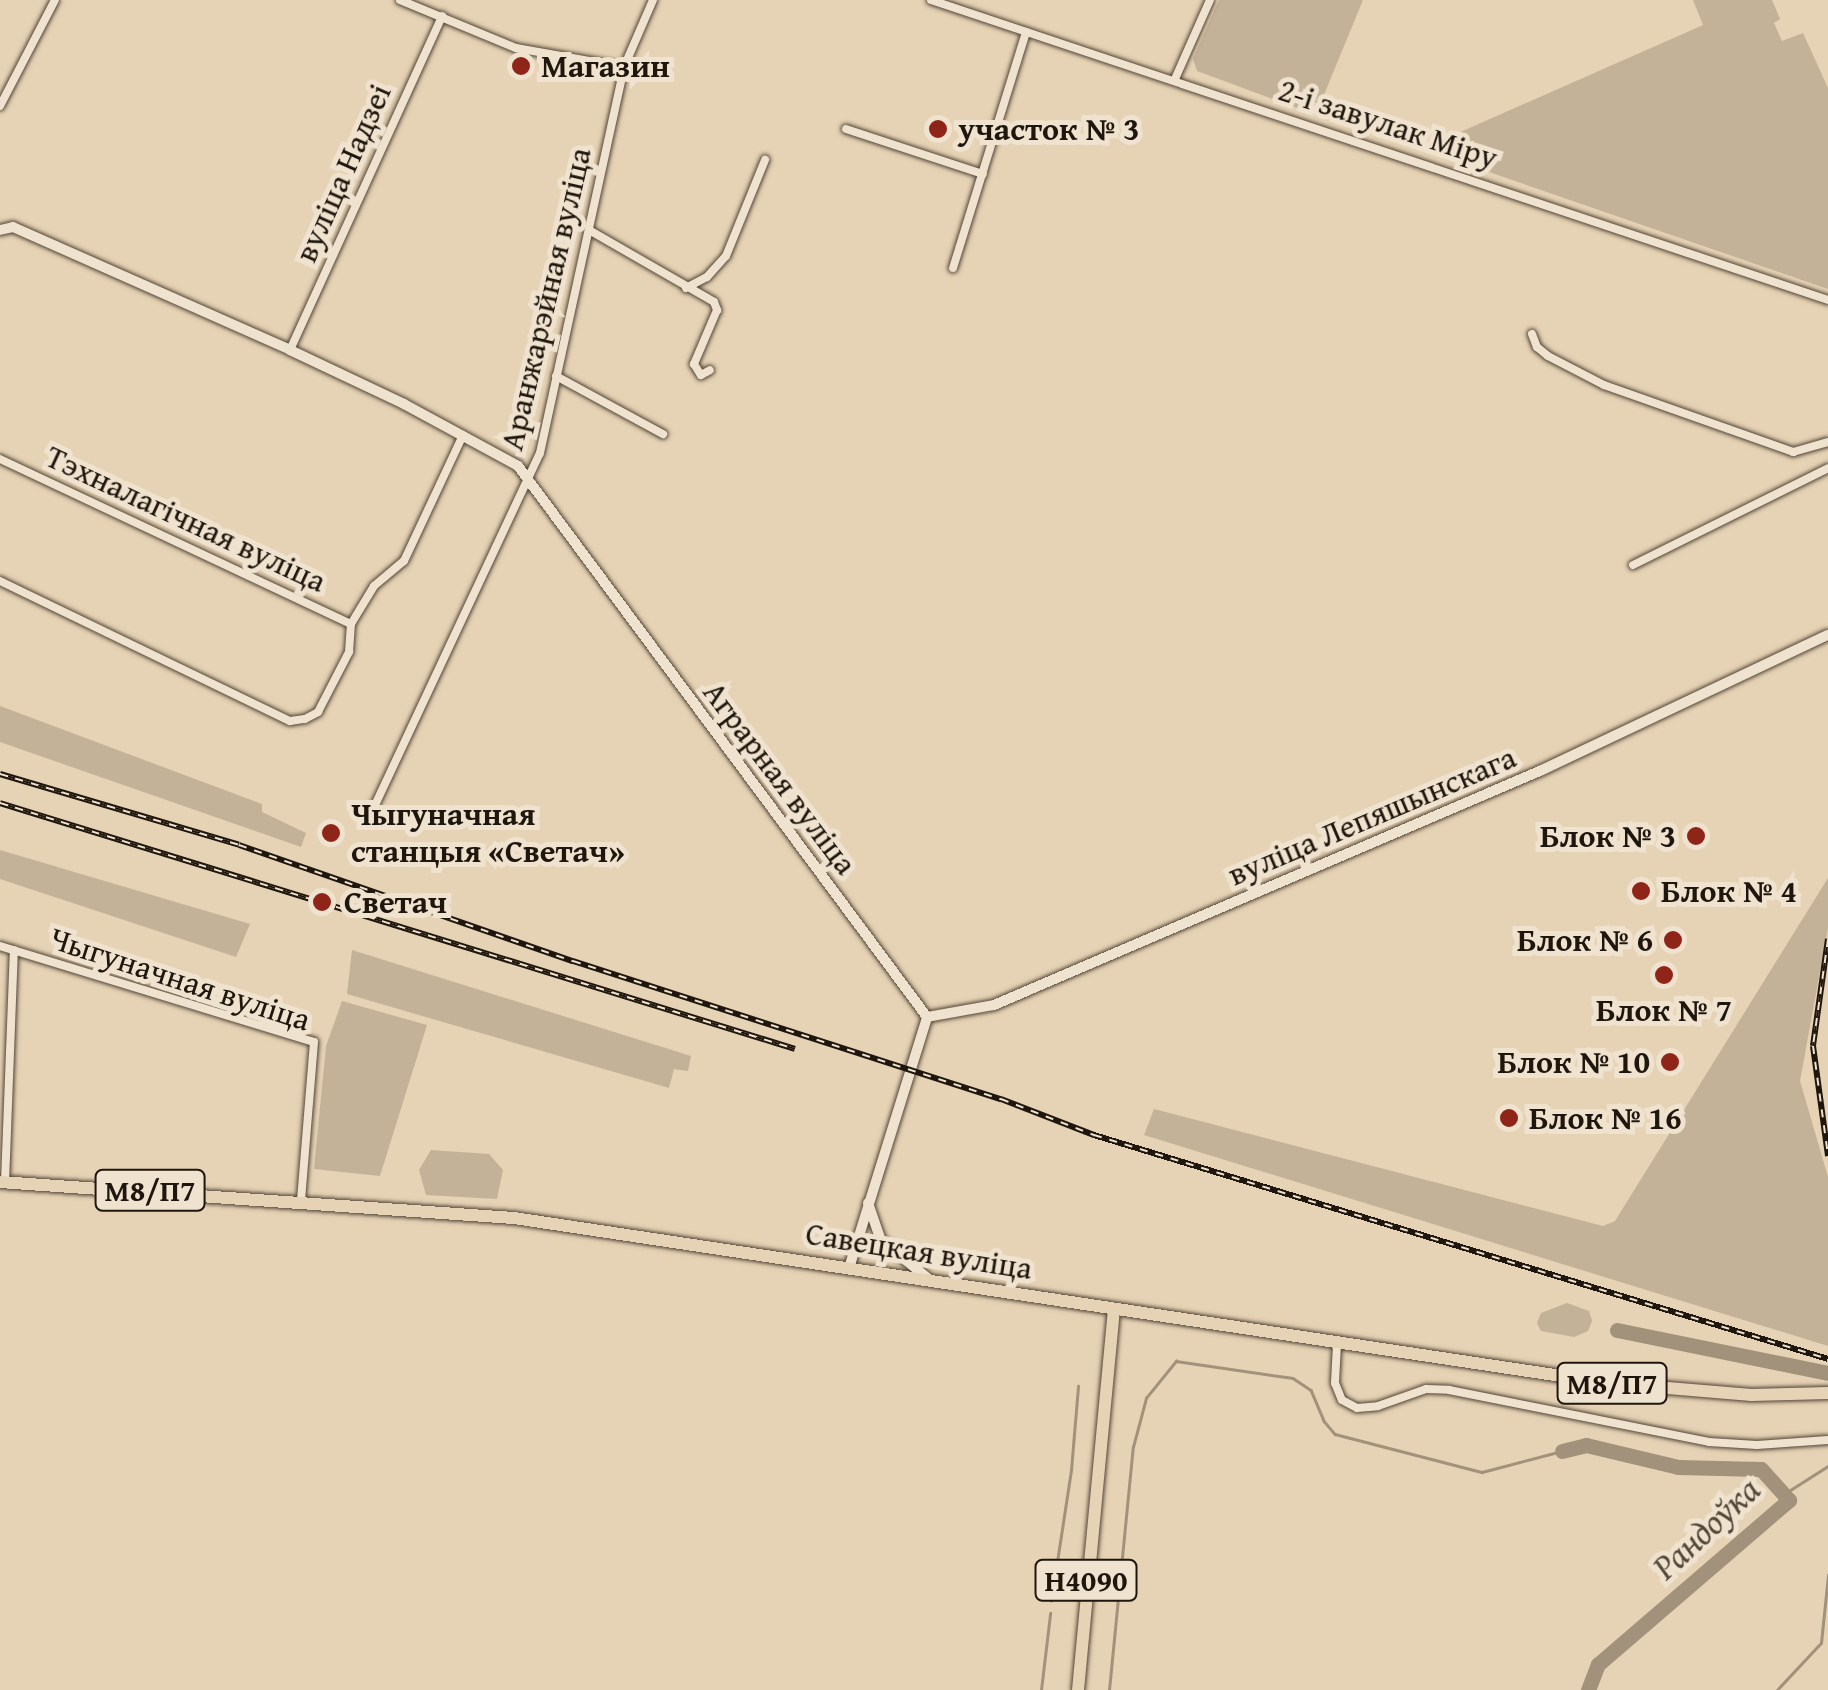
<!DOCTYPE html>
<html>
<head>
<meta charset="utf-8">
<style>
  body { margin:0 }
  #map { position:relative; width:1828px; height:1690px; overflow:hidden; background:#e6d2b4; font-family:"Gentium Book Plus",serif }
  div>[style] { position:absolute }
  .green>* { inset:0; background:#c4b298 }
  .stream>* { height:2.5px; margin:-1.25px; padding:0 1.25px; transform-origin:1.25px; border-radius:1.25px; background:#a2927b }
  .river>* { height:15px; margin:-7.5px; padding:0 7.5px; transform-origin:7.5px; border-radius:7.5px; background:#a2927b }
  .roads { filter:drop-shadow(0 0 2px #514537) drop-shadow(0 0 2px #514537) }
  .minor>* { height:8px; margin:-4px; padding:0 4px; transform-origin:4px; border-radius:4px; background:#efe2ce }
  .tertiary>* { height:10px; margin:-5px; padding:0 5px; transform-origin:5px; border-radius:5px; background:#efe2ce }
  .primary>* { height:12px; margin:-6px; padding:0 6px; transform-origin:6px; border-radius:6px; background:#e6d2b4 }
  .rail>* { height:6px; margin-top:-3px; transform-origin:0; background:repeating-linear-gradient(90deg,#efe2ce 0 8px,#1f160d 0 16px); box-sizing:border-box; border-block:2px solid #1f160d }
  .dots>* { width:28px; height:28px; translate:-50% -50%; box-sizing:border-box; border:5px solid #efe2ce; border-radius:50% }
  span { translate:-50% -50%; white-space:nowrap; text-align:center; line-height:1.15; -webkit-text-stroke:10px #efe2ce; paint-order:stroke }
  .shield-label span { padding:2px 8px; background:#efe2ce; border:2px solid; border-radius:8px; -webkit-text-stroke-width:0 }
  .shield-label { font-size:30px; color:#1f160d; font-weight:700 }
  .poi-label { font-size:32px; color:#1f160d; font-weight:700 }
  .left { translate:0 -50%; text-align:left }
  .right { translate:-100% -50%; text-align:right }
  .street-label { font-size:32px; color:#1f160d }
  .water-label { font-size:35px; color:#534839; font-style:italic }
</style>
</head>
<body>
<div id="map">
  <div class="green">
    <div style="clip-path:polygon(1219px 0,1363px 0,1321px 102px,1300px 109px,1197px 71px,1193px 59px)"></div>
    <div style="clip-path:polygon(1693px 0,1772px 0,1780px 19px,1774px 23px,1782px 41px,1803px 33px,1828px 88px,1828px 289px,1422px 149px,1703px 25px)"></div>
    <div style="clip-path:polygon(0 706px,262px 804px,262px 812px,306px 833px,301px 847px,0 742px)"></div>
    <div style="clip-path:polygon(0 850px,250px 924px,236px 957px,0 879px)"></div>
    <div style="clip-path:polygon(1828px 878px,1828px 928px,1800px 1081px,1828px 1177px,1828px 1346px,1144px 1135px,1154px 1109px,1603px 1226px,1615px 1221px)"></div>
    <div style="clip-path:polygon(352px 950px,691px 1056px,688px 1071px,674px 1069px,669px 1088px,347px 994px)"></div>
    <div style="clip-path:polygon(342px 1001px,427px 1025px,380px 1176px,314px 1169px,326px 1046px)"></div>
    <div style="clip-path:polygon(431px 1150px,489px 1154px,503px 1170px,497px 1199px,426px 1195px,419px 1170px)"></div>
    <div style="clip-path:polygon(1567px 1303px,1589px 1311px,1592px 1321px,1588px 1331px,1574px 1337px,1541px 1331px,1537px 1323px,1541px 1313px)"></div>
  </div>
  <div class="stream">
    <div style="left:1784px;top:1494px;width:52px;rotate:-32.5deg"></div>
    <div style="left:1051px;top:1601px;width:133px;rotate:-81.3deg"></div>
    <div style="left:1071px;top:1470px;width:84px;rotate:-85.2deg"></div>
    <div style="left:1041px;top:1690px;width:77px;rotate:-83.2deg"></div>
    <div style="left:1109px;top:1690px;width:244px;rotate:-84.4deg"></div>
    <div style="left:1133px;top:1447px;width:51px;rotate:-75.1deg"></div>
    <div style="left:1146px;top:1398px;width:48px;rotate:-51deg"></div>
    <div style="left:1176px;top:1361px;width:118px;rotate:8.3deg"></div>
    <div style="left:1293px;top:1378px;width:22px;rotate:34deg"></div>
    <div style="left:1311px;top:1390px;width:34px;rotate:67deg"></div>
    <div style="left:1324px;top:1421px;width:17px;rotate:50deg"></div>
    <div style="left:1335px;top:1434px;width:152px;rotate:14.5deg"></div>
    <div style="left:1482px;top:1472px;width:83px;rotate:-14.7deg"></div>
    <div style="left:1777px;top:1690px;width:64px;rotate:-46.9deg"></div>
    <div style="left:1821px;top:1643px;width:68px;rotate:-84.1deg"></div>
  </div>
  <div class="river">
    <div style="left:1617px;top:1330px;width:215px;rotate:11.5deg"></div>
    <div style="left:1562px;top:1451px;width:25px;rotate:-14deg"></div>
    <div style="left:1586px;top:1445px;width:95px;rotate:13.4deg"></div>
    <div style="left:1678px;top:1467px;width:83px;rotate:1.4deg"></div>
    <div style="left:1761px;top:1469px;width:42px;rotate:47.9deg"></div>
    <div style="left:1789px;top:1500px;width:252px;rotate:139.3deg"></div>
    <div style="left:1598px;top:1664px;width:28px;rotate:111deg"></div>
  </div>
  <div class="roads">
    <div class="minor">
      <div style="left:400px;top:0;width:126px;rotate:22.5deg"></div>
      <div style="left:516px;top:48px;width:110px;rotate:10deg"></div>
      <div style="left:931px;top:0;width:946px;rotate:18.49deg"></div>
      <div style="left:1175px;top:79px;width:86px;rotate:-66.1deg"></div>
      <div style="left:0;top:106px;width:119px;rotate:-62.6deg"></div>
      <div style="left:846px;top:129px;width:144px;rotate:18.2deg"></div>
      <div style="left:589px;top:230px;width:144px;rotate:29.9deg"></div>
      <div style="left:714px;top:302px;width:9px;rotate:69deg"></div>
      <div style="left:717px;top:310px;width:59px;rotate:113.1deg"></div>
      <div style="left:694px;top:364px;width:13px;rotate:58deg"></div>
      <div style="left:701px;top:375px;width:10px;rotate:-29deg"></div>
      <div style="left:953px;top:268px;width:247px;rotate:-72.8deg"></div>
      <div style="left:686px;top:288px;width:24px;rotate:-28deg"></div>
      <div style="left:707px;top:277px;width:28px;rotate:-48deg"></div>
      <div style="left:726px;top:256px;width:104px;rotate:-67.9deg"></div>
      <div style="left:1532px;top:334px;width:14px;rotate:69deg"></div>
      <div style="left:1537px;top:347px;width:14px;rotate:39deg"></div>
      <div style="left:1548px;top:356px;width:63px;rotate:27.4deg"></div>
      <div style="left:1604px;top:385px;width:201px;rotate:19.5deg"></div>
      <div style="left:1793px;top:452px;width:36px;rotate:-16deg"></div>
      <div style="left:290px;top:350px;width:367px;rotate:-65.5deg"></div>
      <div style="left:556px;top:376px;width:122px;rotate:28.5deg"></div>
      <div style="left:0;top:459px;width:388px;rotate:25.2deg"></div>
      <div style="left:1633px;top:565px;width:218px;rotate:-26.4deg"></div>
      <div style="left:0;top:581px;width:322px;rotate:25.8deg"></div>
      <div style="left:290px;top:721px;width:15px;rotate:-8deg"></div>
      <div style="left:305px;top:719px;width:15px;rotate:-28deg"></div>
      <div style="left:318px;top:712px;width:68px;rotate:-62.7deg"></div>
      <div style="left:349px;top:652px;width:28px;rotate:-86deg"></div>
      <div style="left:351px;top:624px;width:44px;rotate:-58.8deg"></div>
      <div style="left:374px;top:586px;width:39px;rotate:-40deg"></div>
      <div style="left:404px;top:561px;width:139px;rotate:-64.9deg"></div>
      <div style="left:368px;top:820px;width:405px;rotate:-64.9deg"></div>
      <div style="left:540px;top:453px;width:395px;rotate:-77.7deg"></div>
      <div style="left:624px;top:67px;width:73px;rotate:-66.6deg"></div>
      <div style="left:0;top:946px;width:328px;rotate:17deg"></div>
      <div style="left:314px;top:1042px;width:160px;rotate:94.7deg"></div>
      <div style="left:5px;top:1182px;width:232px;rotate:-87.8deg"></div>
      <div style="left:1337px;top:1344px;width:39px;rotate:93deg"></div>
      <div style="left:1335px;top:1383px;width:18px;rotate:68deg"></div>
      <div style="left:1342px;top:1400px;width:17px;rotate:28deg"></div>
      <div style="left:1357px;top:1408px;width:21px;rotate:-5deg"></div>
      <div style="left:1378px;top:1406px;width:51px;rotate:-19.5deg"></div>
      <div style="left:1426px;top:1389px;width:23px;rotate:2deg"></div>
      <div style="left:1449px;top:1390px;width:265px;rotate:11.3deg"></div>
      <div style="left:1709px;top:1442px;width:48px;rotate:3.6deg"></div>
      <div style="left:1757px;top:1445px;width:71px;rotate:-4deg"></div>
    </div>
    <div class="tertiary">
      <div style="left:0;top:230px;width:13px;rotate:-13deg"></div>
      <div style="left:13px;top:227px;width:303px;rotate:23.9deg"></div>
      <div style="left:290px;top:350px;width:126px;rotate:25.3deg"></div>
      <div style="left:404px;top:404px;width:130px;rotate:28.5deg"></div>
      <div style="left:518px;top:466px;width:686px;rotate:53.41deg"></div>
      <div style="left:927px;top:1017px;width:68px;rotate:-10.2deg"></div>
      <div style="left:994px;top:1005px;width:596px;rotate:-23.21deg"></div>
      <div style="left:1542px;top:770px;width:316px;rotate:-25.3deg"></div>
      <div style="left:868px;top:1203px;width:39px;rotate:71deg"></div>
      <div style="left:881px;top:1240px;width:63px;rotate:39.2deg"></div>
      <div style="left:849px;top:1268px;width:263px;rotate:-72.7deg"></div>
    </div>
    <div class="primary">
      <div style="left:0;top:1182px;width:515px;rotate:4.01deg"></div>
      <div style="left:514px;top:1218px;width:1106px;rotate:8.58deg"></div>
      <div style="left:1608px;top:1383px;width:144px;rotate:4.8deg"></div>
      <div style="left:1751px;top:1395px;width:77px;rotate:-1.5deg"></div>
      <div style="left:1078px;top:1690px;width:382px;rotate:-84.6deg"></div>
    </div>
  </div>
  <div class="rail">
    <div style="left:0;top:774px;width:249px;rotate:16.5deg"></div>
    <div style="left:239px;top:845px;width:354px;rotate:19.2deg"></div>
    <div style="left:573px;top:961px;width:450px;rotate:17.9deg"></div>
    <div style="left:1001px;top:1099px;width:100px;rotate:21.2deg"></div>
    <div style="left:1094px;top:1135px;width:767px;rotate:16.97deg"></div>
    <div style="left:0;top:803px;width:832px;rotate:17.19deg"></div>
    <div style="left:1828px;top:939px;width:108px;rotate:98deg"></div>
    <div style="left:1813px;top:1046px;width:111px;rotate:82.2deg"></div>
  </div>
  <div class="dots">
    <div style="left:521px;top:66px;background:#8f2418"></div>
    <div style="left:938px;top:129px;background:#8f2418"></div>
    <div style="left:331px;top:833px;background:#8f2418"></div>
    <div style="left:1696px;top:836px;background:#8f2418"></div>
    <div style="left:1641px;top:891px;background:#8f2418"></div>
    <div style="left:322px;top:902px;background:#8f2418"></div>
    <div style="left:1673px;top:940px;background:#8f2418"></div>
    <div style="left:1664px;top:975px;background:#8f2418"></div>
    <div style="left:1670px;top:1062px;background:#8f2418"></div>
    <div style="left:1509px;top:1118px;background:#8f2418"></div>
  </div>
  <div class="shield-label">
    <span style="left:150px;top:1190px">М8/П7</span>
    <span style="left:1612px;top:1383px">М8/П7</span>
    <span style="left:1086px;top:1580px">Н4090</span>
  </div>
  <div class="poi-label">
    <span class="left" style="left:541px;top:66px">Магазин</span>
    <span class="left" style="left:958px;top:129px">участок № 3</span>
    <span class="left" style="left:351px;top:833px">Чыгуначная<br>станцыя «Светач»</span>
    <span class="right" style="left:1676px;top:836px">Блок № 3</span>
    <span class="left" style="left:1661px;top:891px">Блок № 4</span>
    <span class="left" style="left:344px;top:902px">Светач</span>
    <span class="right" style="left:1653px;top:940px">Блок № 6</span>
    <span style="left:1664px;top:1010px">Блок № 7</span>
    <span class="right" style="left:1650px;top:1062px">Блок № 10</span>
    <span class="left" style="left:1529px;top:1118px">Блок № 16</span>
  </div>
  <div class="street-label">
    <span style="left:1388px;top:124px;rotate:18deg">2-і завулак Міру</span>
    <span style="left:343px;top:173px;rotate:-66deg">вуліца Надзеі</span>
    <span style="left:546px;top:299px;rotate:-77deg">Аранжарэйная вуліца</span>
    <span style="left:186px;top:519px;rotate:25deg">Тэхналагічная вуліца</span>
    <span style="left:780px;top:778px;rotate:53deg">Аграрная вуліца</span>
    <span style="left:1372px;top:816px;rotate:-23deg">вуліца Лепяшынскага</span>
    <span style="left:180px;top:979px;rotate:18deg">Чыгуначная вуліца</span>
    <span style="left:919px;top:1251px;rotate:9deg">Савецкая вуліца</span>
  </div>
  <div class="water-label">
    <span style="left:1706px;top:1528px;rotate:-43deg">Рандоўка</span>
  </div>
</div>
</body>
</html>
